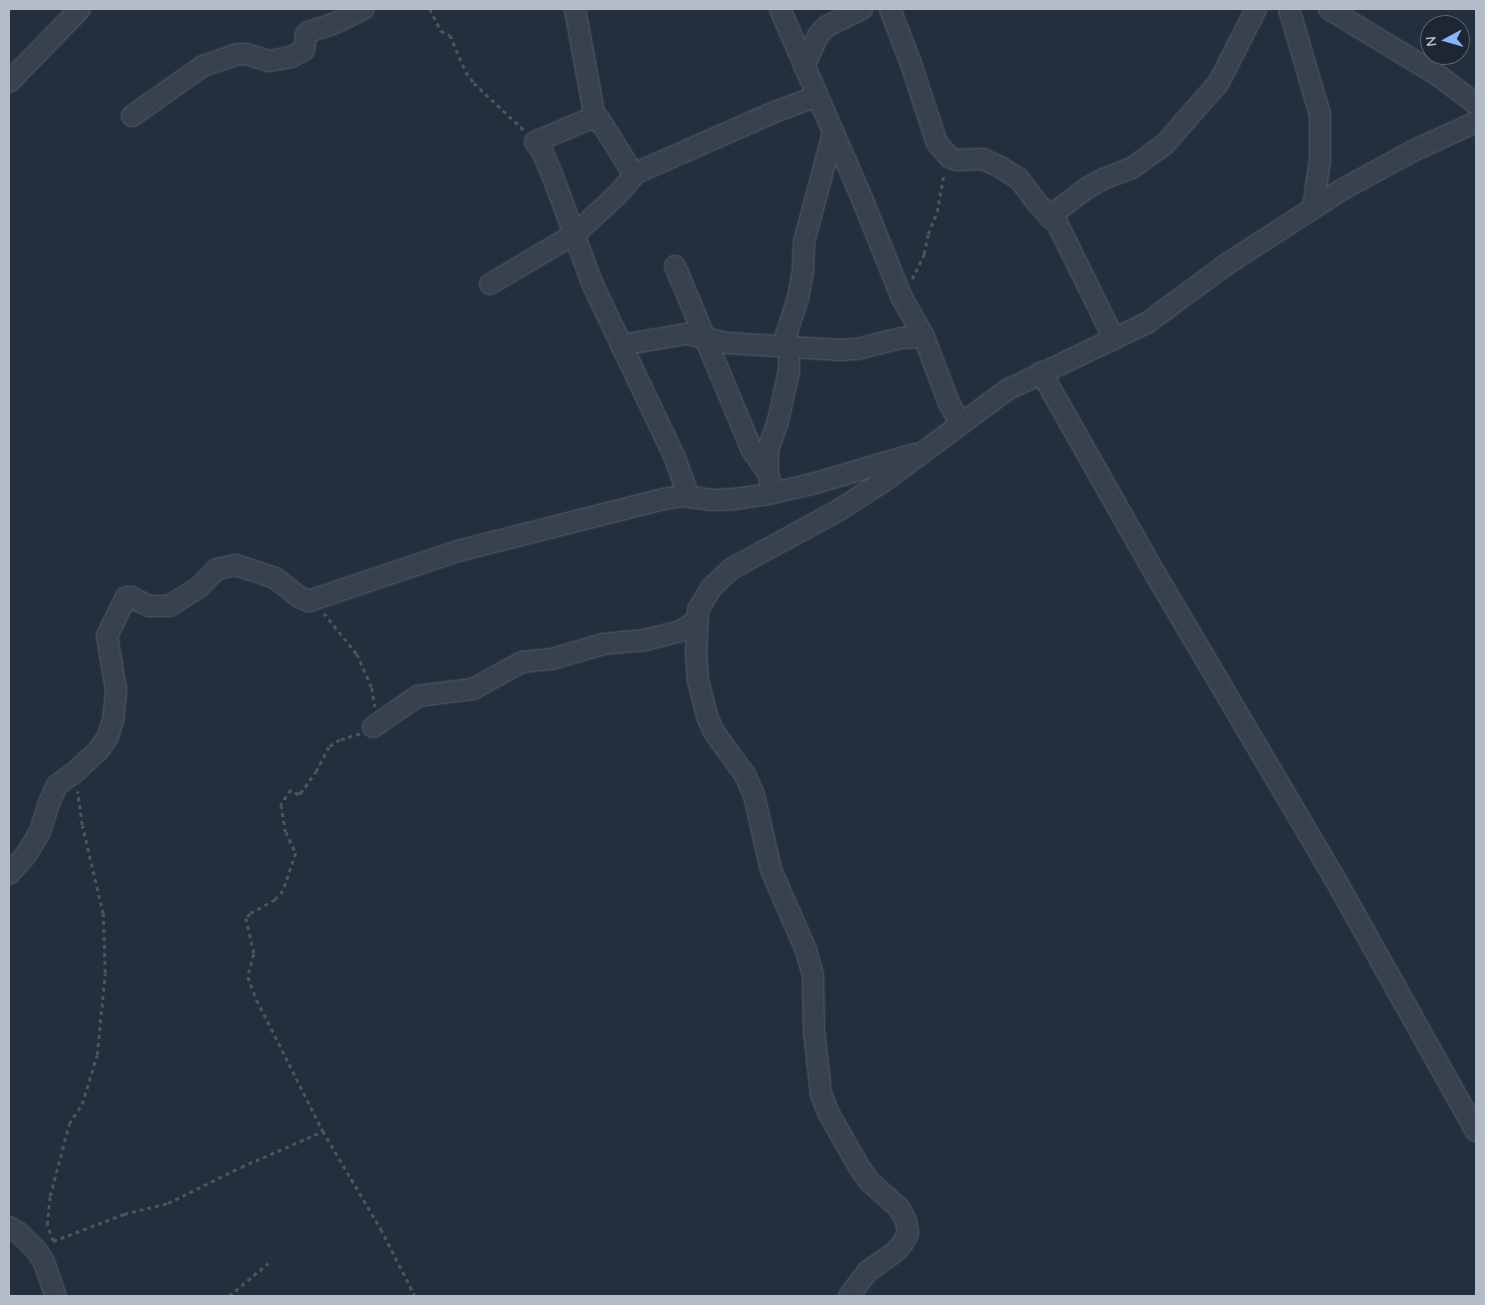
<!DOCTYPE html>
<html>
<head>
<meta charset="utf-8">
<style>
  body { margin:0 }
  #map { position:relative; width:1485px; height:1305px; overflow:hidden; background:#242f3e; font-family:Quicksand,sans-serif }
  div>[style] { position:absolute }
  .path>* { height:2.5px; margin-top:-1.25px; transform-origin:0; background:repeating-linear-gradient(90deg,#44595c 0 4px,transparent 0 8px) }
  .roads { filter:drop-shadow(0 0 1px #565f6c) drop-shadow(0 0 1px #565f6c) }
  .minor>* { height:20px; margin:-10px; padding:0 10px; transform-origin:10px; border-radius:10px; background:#38414e }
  span { translate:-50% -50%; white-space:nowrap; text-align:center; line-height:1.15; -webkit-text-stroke:5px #1d2633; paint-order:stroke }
  .frame { position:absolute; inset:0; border:10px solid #b4bcc9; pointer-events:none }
  .north { position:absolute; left:1420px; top:15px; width:50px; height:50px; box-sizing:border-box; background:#1d2633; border:1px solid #59626f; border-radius:50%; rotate:264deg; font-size:14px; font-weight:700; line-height:20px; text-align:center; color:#b4bcc9 }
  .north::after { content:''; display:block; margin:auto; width:18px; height:22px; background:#8ab4f8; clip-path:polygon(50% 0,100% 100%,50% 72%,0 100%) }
</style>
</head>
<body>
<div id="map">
  <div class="path">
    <div style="left:430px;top:9px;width:25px;rotate:63deg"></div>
    <div style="left:441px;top:31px;width:10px;rotate:24deg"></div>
    <div style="left:450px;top:35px;width:40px;rotate:66.6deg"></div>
    <div style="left:466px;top:72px;width:14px;rotate:54deg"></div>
    <div style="left:474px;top:83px;width:70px;rotate:43.3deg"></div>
    <div style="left:912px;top:279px;width:28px;rotate:-64deg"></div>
    <div style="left:924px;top:254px;width:20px;rotate:-79deg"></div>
    <div style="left:928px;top:234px;width:24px;rotate:-68deg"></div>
    <div style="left:937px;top:212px;width:40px;rotate:-80deg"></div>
    <div style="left:324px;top:613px;width:53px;rotate:51.2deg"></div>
    <div style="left:357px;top:654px;width:37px;rotate:66deg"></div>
    <div style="left:372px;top:688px;width:19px;rotate:81deg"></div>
    <div style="left:360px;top:734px;width:21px;rotate:163deg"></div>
    <div style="left:340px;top:740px;width:13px;rotate:148deg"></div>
    <div style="left:329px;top:747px;width:27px;rotate:117deg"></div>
    <div style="left:317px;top:771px;width:26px;rotate:126deg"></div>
    <div style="left:302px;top:792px;width:5px;rotate:143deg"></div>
    <div style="left:298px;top:795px;width:9px;rotate:-144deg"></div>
    <div style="left:291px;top:790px;width:18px;rotate:124deg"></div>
    <div style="left:281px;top:805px;width:27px;rotate:80deg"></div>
    <div style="left:286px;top:832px;width:23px;rotate:65deg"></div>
    <div style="left:296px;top:853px;width:40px;rotate:108.9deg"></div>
    <div style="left:283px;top:891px;width:12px;rotate:132deg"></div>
    <div style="left:275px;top:900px;width:29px;rotate:151deg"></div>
    <div style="left:250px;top:914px;width:6px;rotate:135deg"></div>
    <div style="left:246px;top:918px;width:37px;rotate:77deg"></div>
    <div style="left:254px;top:954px;width:24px;rotate:105deg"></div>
    <div style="left:248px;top:977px;width:25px;rotate:69deg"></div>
    <div style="left:257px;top:1000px;width:147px;rotate:63.3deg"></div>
    <div style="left:323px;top:1131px;width:114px;rotate:59.4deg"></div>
    <div style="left:381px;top:1229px;width:75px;rotate:63.1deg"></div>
    <div style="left:53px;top:1241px;width:17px;rotate:-111deg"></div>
    <div style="left:47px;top:1225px;width:29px;rotate:-84deg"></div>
    <div style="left:50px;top:1196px;width:74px;rotate:-75.2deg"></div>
    <div style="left:69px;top:1124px;width:24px;rotate:-57deg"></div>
    <div style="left:82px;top:1104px;width:51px;rotate:-73deg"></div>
    <div style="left:97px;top:1055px;width:82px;rotate:-84.4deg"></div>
    <div style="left:105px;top:973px;width:59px;rotate:-91.9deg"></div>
    <div style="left:103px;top:914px;width:91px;rotate:-103.3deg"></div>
    <div style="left:82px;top:825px;width:34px;rotate:-98deg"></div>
    <div style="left:53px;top:1241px;width:76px;rotate:-20.8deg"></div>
    <div style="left:124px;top:1214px;width:45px;rotate:-14deg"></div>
    <div style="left:168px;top:1203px;width:81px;rotate:-26.3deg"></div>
    <div style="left:241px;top:1167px;width:90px;rotate:-23.7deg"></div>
    <div style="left:229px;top:1296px;width:51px;rotate:-40.2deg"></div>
  </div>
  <div class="roads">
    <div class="minor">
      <div style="left:575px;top:9px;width:111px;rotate:79.6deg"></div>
      <div style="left:780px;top:9px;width:209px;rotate:66.6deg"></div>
      <div style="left:863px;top:201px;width:105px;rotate:68.1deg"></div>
      <div style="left:902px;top:298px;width:45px;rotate:60.6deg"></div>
      <div style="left:924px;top:337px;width:71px;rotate:69.3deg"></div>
      <div style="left:949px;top:403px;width:23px;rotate:61deg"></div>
      <div style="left:890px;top:9px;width:56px;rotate:69deg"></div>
      <div style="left:910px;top:61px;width:86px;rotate:71.8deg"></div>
      <div style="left:937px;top:143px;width:18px;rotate:49deg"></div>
      <div style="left:949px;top:157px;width:9px;rotate:21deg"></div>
      <div style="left:957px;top:160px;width:26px;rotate:-2deg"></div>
      <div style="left:983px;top:159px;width:19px;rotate:25deg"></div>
      <div style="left:1000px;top:167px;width:22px;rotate:32deg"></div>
      <div style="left:1019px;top:179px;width:30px;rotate:53deg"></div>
      <div style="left:1037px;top:203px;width:30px;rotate:46deg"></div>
      <div style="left:1058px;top:225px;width:127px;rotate:63.8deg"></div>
      <div style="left:1289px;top:9px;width:109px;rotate:73.6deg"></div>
      <div style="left:1320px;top:114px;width:46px;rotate:90deg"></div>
      <div style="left:1320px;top:160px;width:49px;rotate:98.3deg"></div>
      <div style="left:1329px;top:9px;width:129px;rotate:31.3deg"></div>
      <div style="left:1439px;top:76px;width:46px;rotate:37.1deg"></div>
      <div style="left:804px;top:66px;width:35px;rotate:-65deg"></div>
      <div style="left:819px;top:34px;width:11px;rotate:-45deg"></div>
      <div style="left:827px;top:26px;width:39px;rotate:-26deg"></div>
      <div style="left:9px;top:82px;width:102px;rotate:-45.8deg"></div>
      <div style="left:132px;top:116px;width:87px;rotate:-35.2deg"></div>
      <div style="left:203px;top:66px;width:36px;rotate:-19deg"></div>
      <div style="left:237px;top:54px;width:9px"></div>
      <div style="left:246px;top:54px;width:24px;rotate:17deg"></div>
      <div style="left:269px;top:61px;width:22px;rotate:-10deg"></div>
      <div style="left:291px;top:57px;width:15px;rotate:-28deg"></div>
      <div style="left:304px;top:50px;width:16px;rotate:-83deg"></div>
      <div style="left:306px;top:34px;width:3px;rotate:-45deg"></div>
      <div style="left:308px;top:32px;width:26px;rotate:-18deg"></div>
      <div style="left:333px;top:24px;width:34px;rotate:-26deg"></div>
      <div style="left:634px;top:175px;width:66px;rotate:-122deg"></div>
      <div style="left:599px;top:119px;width:12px;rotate:175deg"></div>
      <div style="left:587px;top:120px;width:56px;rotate:157.1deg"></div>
      <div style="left:535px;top:142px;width:11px;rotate:52deg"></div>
      <div style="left:542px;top:151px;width:25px;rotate:67deg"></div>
      <div style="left:552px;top:174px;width:116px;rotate:69.8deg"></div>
      <div style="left:592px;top:283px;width:194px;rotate:64.6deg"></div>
      <div style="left:675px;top:458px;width:41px;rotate:70.3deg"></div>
      <div style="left:1049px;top:217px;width:48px;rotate:-37.3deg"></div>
      <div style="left:1087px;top:188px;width:18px;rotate:-29deg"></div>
      <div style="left:1103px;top:179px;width:31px;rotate:-21deg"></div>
      <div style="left:1132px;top:168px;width:41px;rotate:-36deg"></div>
      <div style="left:1165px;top:144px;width:82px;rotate:-48.9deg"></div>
      <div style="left:1219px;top:82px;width:82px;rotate:-63.1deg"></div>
      <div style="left:675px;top:266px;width:199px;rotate:67.3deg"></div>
      <div style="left:752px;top:450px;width:28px;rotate:55deg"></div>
      <div style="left:490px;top:284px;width:99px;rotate:-30.5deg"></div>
      <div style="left:575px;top:234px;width:59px;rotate:-42.9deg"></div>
      <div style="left:618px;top:194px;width:28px;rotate:-49deg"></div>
      <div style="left:636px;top:173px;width:149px;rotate:-23.8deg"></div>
      <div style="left:772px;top:113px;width:48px;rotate:-20.7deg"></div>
      <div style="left:621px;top:345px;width:67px;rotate:-9.5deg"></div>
      <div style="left:687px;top:334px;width:41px;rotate:12.7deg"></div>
      <div style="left:727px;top:343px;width:113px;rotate:3.5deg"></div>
      <div style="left:840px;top:350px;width:17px;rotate:-3deg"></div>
      <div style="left:857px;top:349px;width:45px;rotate:-14deg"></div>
      <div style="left:901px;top:338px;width:23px;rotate:-2deg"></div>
      <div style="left:1041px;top:372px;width:233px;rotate:60.5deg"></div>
      <div style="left:1156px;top:575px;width:351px;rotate:59.5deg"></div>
      <div style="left:1334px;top:877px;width:291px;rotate:60.8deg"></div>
      <div style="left:773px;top:493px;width:21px;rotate:-104deg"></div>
      <div style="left:768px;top:473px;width:24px;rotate:-90deg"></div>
      <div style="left:768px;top:449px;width:30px;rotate:-70deg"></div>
      <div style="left:778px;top:421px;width:51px;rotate:-77.6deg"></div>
      <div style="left:789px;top:371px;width:23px;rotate:-90deg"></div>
      <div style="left:789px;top:348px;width:13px;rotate:-103deg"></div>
      <div style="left:786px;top:335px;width:38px;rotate:-72deg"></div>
      <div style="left:798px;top:299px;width:28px;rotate:-80deg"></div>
      <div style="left:803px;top:271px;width:29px;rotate:-88deg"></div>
      <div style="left:804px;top:242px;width:113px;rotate:-75.1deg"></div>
      <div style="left:373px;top:727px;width:55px;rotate:-34.6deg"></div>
      <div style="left:418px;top:696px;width:55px;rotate:-7.3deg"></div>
      <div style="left:473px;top:689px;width:56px;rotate:-28.9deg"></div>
      <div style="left:522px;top:662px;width:30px;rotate:-6deg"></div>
      <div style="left:552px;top:659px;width:53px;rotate:-16.4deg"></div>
      <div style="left:603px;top:644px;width:42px;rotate:-5.4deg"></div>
      <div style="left:645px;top:640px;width:36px;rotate:-14deg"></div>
      <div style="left:680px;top:631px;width:20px;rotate:-30deg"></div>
      <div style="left:9px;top:874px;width:25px;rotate:-48deg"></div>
      <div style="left:26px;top:855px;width:27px;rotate:-59deg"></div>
      <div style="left:40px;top:832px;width:30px;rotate:-73deg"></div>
      <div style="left:49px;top:803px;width:20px;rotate:-66deg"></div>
      <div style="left:57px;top:785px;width:22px;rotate:-36deg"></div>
      <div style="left:75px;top:772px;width:33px;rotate:-43deg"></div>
      <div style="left:99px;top:750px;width:17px;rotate:-57deg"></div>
      <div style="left:108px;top:736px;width:16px;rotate:-72deg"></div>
      <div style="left:113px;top:721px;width:31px;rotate:-84deg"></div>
      <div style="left:116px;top:690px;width:55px;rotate:-99.5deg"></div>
      <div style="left:107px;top:636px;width:43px;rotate:-64deg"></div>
      <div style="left:126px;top:597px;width:5px"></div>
      <div style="left:131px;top:597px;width:20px;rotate:27deg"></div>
      <div style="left:149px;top:606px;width:20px"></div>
      <div style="left:169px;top:606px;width:36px;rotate:-32deg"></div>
      <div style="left:199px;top:587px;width:25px;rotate:-45deg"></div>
      <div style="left:217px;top:569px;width:19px;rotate:-12deg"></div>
      <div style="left:236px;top:565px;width:41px;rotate:18.4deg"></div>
      <div style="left:275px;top:578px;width:31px;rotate:38deg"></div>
      <div style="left:299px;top:597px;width:11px;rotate:22deg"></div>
      <div style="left:309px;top:601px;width:157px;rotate:-18.6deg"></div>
      <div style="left:458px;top:551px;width:212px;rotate:-14.2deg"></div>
      <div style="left:664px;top:499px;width:20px;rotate:-9deg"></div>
      <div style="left:684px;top:496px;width:27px;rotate:8deg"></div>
      <div style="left:711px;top:500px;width:23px;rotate:-2deg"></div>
      <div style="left:734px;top:499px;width:30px;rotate:-8deg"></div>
      <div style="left:764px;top:495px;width:49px;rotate:-12.9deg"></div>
      <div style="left:812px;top:484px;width:106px;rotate:-16.4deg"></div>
      <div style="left:9px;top:1227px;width:12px;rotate:31deg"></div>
      <div style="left:19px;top:1233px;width:25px;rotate:45deg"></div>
      <div style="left:37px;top:1251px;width:13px;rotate:58deg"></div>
      <div style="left:44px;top:1262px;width:36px;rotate:71deg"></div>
      <div style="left:849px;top:1296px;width:31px;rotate:-53deg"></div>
      <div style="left:868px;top:1271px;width:33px;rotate:-35deg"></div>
      <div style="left:895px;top:1252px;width:12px;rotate:-48deg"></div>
      <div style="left:903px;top:1243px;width:11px;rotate:-63deg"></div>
      <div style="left:908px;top:1233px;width:12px;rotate:-99deg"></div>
      <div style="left:906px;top:1221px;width:13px;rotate:-117deg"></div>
      <div style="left:900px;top:1209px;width:42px;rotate:-137.9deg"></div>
      <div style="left:869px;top:1181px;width:19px;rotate:-125deg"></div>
      <div style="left:858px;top:1165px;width:59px;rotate:-119.6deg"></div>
      <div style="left:829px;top:1114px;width:22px;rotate:-112deg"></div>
      <div style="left:821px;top:1094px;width:63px;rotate:-96.3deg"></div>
      <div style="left:814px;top:1031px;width:56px;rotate:-91deg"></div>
      <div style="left:813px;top:975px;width:26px;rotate:-106deg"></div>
      <div style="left:806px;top:950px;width:87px;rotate:-113.6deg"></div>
      <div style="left:771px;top:870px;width:77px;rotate:-102.8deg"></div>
      <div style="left:754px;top:795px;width:22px;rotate:-114deg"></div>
      <div style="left:745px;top:775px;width:53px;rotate:-125.8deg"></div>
      <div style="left:714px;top:732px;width:17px;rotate:-114deg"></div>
      <div style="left:707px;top:716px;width:36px;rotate:-104deg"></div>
      <div style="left:698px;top:681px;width:27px;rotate:-94deg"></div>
      <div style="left:696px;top:654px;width:44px;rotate:-87.4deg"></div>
      <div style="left:698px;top:610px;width:27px;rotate:-59deg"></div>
      <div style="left:712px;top:587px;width:26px;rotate:-43deg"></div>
      <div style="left:731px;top:569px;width:123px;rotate:-28.6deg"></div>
      <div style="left:839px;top:510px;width:54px;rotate:-32.8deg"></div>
      <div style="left:884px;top:481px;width:153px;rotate:-36.5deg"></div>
      <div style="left:1007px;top:390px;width:155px;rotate:-25.6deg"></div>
      <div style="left:1147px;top:323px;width:99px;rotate:-36.4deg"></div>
      <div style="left:1227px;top:264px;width:138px;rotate:-32.9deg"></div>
      <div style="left:1343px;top:189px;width:80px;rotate:-28.5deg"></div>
      <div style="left:1413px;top:151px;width:69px;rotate:-24.7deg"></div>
    </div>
  </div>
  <div class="frame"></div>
  <div class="north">N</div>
</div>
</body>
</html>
